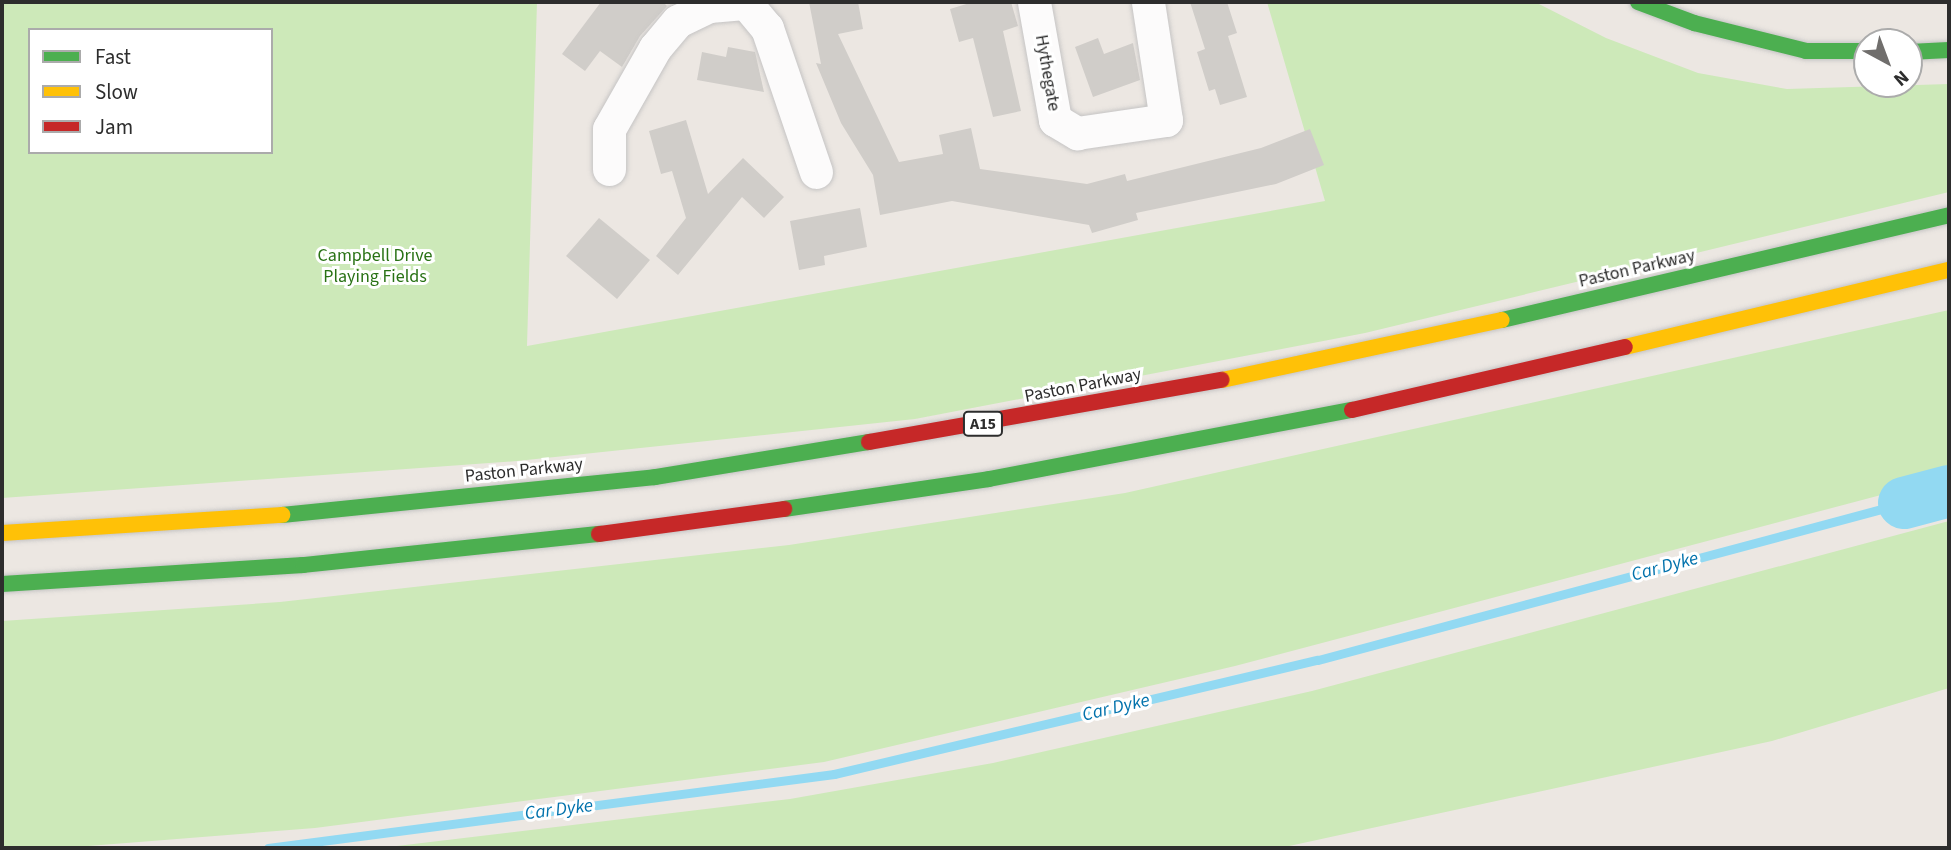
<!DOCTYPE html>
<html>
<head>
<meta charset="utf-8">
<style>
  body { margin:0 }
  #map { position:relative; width:1951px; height:850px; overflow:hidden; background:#ece7e2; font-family:"Source Sans 3",sans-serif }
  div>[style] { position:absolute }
  .green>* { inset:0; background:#cde9b9 }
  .stream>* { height:9px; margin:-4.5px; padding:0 4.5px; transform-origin:4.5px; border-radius:4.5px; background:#92d9f2 }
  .river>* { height:52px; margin:-26px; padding:0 26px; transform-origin:26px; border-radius:26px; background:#92d9f2 }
  .building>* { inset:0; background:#d0cdc9 }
  .roads { filter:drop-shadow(0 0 2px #c5c4c4) drop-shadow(0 0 2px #c5c4c4) }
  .street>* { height:33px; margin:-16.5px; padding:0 16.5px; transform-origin:16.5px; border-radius:16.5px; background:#fcfbfb }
  .fast>* { height:16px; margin:-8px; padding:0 8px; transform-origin:8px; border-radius:8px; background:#4caf50 }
  .slow>* { height:16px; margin:-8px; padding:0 8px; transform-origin:8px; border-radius:8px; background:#ffc107 }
  .jam>* { height:16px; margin:-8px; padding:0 8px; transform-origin:8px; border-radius:8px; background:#c62828 }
  span { translate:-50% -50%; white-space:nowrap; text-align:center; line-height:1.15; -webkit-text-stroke:6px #fff; paint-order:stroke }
  .shield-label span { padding:2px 5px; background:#fff; border:2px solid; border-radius:5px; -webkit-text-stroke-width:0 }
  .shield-label { font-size:16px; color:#2d2d2d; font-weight:700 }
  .street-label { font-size:18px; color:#2d2d2d }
  .park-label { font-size:18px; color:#297215 }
  .water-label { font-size:19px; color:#0272ac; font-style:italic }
  .frame { position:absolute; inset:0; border:4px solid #2d2d2d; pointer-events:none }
  .legend { position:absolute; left:28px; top:28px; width:245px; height:126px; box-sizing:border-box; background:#fff; border:2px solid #ababab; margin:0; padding:9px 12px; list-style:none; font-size:21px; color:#2d2d2d }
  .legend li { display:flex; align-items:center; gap:14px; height:35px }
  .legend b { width:35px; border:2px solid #ababab }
  .north { position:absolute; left:1853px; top:28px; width:70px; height:70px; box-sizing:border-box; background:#fff; border:2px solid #ababab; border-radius:50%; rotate:139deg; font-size:19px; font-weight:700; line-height:28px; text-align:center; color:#2d2d2d }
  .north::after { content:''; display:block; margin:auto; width:24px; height:32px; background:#706e6c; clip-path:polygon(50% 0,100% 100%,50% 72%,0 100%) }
</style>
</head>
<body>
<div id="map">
  <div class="green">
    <div style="clip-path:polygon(evenodd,2px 2px,537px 2px,527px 346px,1325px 201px,1267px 2px,1535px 2px,1606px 38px,1698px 73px,1787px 89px,1949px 84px,1949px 192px,1365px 333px,915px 419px,517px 461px,2px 498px,2px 2px,30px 30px,271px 30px,271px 152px,30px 152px,30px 30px)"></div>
    <div style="clip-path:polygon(1949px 310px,1949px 477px,1235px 666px,824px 762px,315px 828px,63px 848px,2px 848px,2px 621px,280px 602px,789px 545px,1125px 493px)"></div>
    <div style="clip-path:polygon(1949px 521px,1949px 688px,1772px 741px,1280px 848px,380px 848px,790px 799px,993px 763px,1312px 691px)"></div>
  </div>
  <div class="stream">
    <div style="left:268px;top:848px;width:571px;rotate:-7.45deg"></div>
    <div style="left:834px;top:774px;width:497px;rotate:-13.3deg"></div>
    <div style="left:1318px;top:660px;width:607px;rotate:-15deg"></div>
  </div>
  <div class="river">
    <div style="left:1904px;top:503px;width:47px;rotate:-14.9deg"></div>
  </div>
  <div class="building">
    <div style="clip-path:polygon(601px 2px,663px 2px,667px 6px,640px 36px,622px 67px,600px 51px,585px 71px,562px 54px)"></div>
    <div style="clip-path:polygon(809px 2px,858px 2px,863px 29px,838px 34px,899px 162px,943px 154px,939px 135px,971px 128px,980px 169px,1087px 184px,1125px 174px,1127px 181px,1261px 148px,1310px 129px,1324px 165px,1276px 184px,1136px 213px,1138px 220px,1092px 233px,1089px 225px,952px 201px,880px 215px,873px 175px,841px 123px,816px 63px,821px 64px)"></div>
    <div style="clip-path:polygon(973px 2px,1011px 2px,1018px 26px,1003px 31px,1021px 111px,993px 117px,973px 38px,959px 42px,950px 9px)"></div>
    <div style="clip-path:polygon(1190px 2px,1227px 2px,1237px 33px,1228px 36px,1247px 97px,1220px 105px,1215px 89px,1209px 91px,1197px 52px,1205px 49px)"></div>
    <div style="clip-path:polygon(1098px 38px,1104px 54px,1133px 43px,1140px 80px,1093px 97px,1075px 47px)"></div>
    <div style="clip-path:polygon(728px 47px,755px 52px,764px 92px,697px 80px,702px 52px,726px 57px)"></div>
    <div style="clip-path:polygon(686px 120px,708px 194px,743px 158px,784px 197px,764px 218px,742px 197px,678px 275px,656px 256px,686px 218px,672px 171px,661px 174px,649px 131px)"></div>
    <div style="clip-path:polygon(860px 208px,867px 247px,824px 256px,825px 265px,799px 270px,790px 221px)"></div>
    <div style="clip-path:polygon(599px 218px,650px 260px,617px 299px,566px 256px)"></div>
  </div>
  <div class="roads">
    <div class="street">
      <div style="left:745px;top:2px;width:34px;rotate:50deg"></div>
      <div style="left:767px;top:28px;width:152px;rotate:71.2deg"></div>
      <div style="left:1034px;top:2px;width:120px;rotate:79.9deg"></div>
      <div style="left:1055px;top:120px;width:26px;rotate:31deg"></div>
      <div style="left:1077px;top:133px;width:90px;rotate:-8.3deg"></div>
      <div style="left:1166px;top:120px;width:119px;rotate:-98.7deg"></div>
      <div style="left:609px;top:169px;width:40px;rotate:-90deg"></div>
      <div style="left:609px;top:129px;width:93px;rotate:-60.4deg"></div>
      <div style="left:655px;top:48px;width:35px;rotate:-50deg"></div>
      <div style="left:678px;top:21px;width:34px;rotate:-26deg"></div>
      <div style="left:709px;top:6px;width:35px;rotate:-5deg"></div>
    </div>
    <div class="fast">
      <div style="left:1638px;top:2px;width:60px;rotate:20.6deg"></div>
      <div style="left:1694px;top:23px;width:115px;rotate:14deg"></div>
      <div style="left:1806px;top:51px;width:61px"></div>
      <div style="left:1909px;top:52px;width:40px;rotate:-2.9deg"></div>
      <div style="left:1502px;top:320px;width:459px;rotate:-13.2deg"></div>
      <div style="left:784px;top:509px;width:207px;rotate:-8.3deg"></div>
      <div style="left:989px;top:479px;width:369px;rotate:-10.8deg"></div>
      <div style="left:282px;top:515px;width:375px;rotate:-5.8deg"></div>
      <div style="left:655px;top:477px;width:217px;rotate:-9.3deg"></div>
      <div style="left:2px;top:584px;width:302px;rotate:-3.6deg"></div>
      <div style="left:303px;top:565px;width:298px;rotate:-6deg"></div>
    </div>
    <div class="slow">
      <div style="left:1625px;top:347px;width:333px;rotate:-13.4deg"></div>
      <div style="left:1222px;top:380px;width:286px;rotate:-12.1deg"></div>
      <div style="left:2px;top:533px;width:281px;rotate:-3.7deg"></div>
    </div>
    <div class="jam">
      <div style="left:1352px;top:410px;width:280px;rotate:-13deg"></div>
      <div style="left:869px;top:442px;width:358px;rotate:-10deg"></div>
      <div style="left:599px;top:534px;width:187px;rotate:-7.7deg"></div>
    </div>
  </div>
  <div class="shield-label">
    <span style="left:983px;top:424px">A15</span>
  </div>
  <div class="street-label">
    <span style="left:1047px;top:73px;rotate:80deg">Hythegate</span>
    <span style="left:1637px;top:269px;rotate:-13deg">Paston Parkway</span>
    <span style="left:1083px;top:386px;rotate:-11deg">Paston Parkway</span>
    <span style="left:524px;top:471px;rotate:-6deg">Paston Parkway</span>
  </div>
  <div class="park-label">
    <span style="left:375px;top:267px">Campbell Drive<br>Playing Fields</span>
  </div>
  <div class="water-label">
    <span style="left:1665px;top:567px;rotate:-15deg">Car Dyke</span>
    <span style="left:1116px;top:708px;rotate:-13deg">Car Dyke</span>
    <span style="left:559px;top:810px;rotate:-7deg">Car Dyke</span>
  </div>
  <div class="frame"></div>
  <ul class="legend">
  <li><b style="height:9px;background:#4caf50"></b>Fast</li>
  <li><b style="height:9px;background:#ffc107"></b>Slow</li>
  <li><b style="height:9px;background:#c62828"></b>Jam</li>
  </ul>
  <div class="north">N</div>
</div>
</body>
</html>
